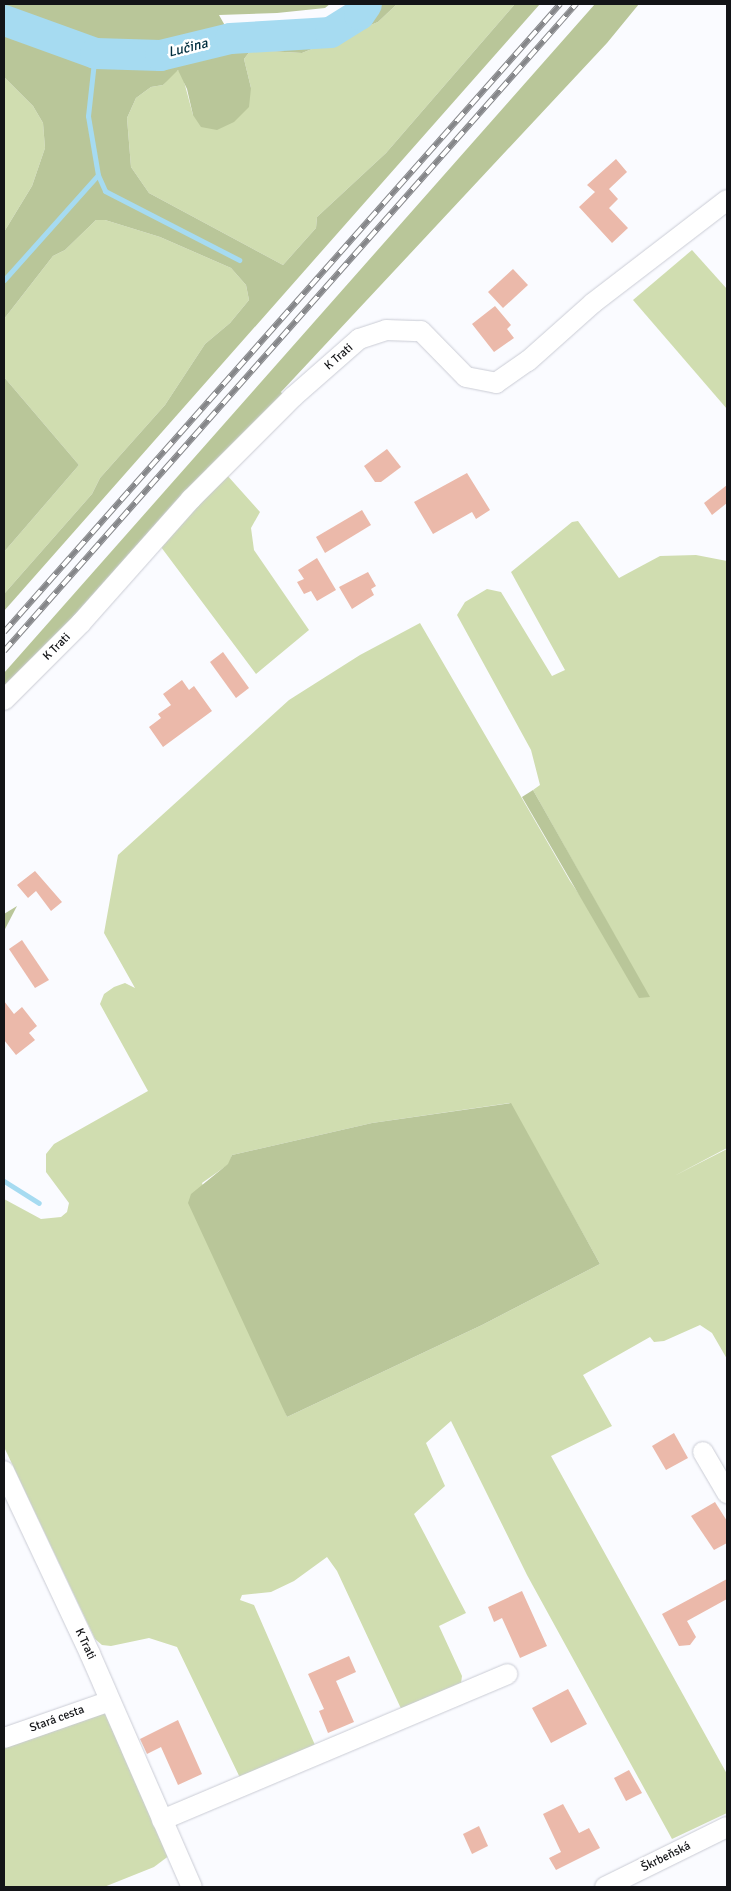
<!DOCTYPE html>
<html>
<head>
<meta charset="utf-8">
<style>
  body { margin:0 }
  #map { position:relative; width:731px; height:1891px; overflow:hidden; background:#fafbff; font-family:Signika,sans-serif }
  div>[style] { position:absolute }
  .green>* { inset:0; background:#d0ddb0 }
  .forest>* { inset:0; background:#b9c699 }
  .stream>* { height:5px; margin:-2.5px; padding:0 2.5px; transform-origin:2.5px; border-radius:2.5px; background:#a6dbf1 }
  .river>* { height:31px; margin:-15.5px; padding:0 15.5px; transform-origin:15.5px; border-radius:15.5px; background:#a6dbf1 }
  .building>* { inset:0; background:#ebb9aa }
  .roads { filter:drop-shadow(0 0 1px #caccd5) drop-shadow(0 0 1px #caccd5) }
  .minor>* { height:20px; margin:-10px; padding:0 10px; transform-origin:10px; border-radius:10px; background:#fff }
  .rail>* { height:5.5px; margin-top:-2.75px; transform-origin:0; background:repeating-linear-gradient(90deg,#fff 0 11px,#858689 0 22px); box-sizing:border-box; border-block:1px solid #858689 }
  span { translate:-50% -50%; white-space:nowrap; text-align:center; line-height:1.15; -webkit-text-stroke:5px #fff; paint-order:stroke }
  .street-label { font-size:12px; color:#131417 }
  .water-label { font-size:14px; color:#002e3e; font-style:italic }
  .frame { position:absolute; inset:0; border:5px solid #131417; pointer-events:none }
</style>
</head>
<body>
<div id="map">
  <div class="green">
    <div style="clip-path:polygon(397px 4px,515px 4px,386px 153px,317px 217px,316px 228px,283px 265px,149px 193px,131px 167px,127px 118px,136px 98px,151px 87px,163px 85px,173px 73px,178px 70px,182px 74px,193px 115px,251px 88px,244px 59px,251px 50px,302px 53px,378px 22px)"></div>
    <div style="clip-path:polygon(4px 77px,33px 106px,43px 123px,45px 148px,32px 186px,4px 232px)"></div>
    <div style="clip-path:polygon(96px 220px,105px 220px,160px 237px,231px 268px,246px 285px,249px 300px,230px 323px,205px 344px,165px 405px,100px 478px,92px 494px,4px 594px,4px 552px,79px 465px,4px 377px,4px 319px,53px 256px,65px 250px)"></div>
    <div style="clip-path:polygon(692px 250px,727px 289px,727px 409px,633px 300px)"></div>
    <div style="clip-path:polygon(226px 474px,260px 512px,251px 528px,254px 550px,309px 630px,256px 674px,161px 547px)"></div>
    <div style="clip-path:polygon(evenodd,578px 521px,619px 578px,660px 556px,696px 555px,727px 561px,727px 1148px,674px 1176px,727px 1149px,727px 1359px,712px 1333px,700px 1325px,664px 1341px,654px 1342px,650px 1337px,583px 1375px,612px 1426px,551px 1456px,727px 1774px,727px 1813px,672px 1839px,527px 1575px,451px 1421px,426px 1443px,445px 1486px,414px 1514px,466px 1613px,439px 1626px,462px 1676px,460px 1691px,404px 1715px,337px 1571px,327px 1557px,294px 1581px,271px 1592px,242px 1595px,240px 1600px,254px 1605px,318px 1752px,243px 1784px,177px 1647px,149px 1638px,111px 1646px,102px 1645px,95px 1639px,4px 1447px,4px 1199px,41px 1219px,61px 1217px,67px 1212px,69px 1203px,46px 1172px,46px 1154px,54px 1144px,148px 1091px,100px 1004px,104px 994px,114px 987px,125px 983px,135px 988px,104px 933px,118px 855px,289px 700px,360px 655px,420px 623px,570px 881px,649px 997px,533px 790px,540px 785px,531px 750px,457px 615px,465px 602px,487px 589px,501px 592px,552px 676px,565px 670px,511px 572px,572px 522px,578px 521px,510px 1103px,600px 1264px,482px 1325px,287px 1417px,202px 1183px,229px 1164px,232px 1155px,372px 1123px,510px 1103px)"></div>
    <div style="clip-path:polygon(104px 1711px,170px 1855px,154px 1867px,104px 1887px,4px 1887px,4px 1746px)"></div>
  </div>
  <div class="forest">
    <div style="clip-path:polygon(4px 4px,330px 4px,325px 8px,277px 13px,219px 15px,236px 45px,323px 40px,359px 23px,378px 4px,397px 4px,378px 22px,302px 53px,251px 50px,244px 59px,251px 88px,249px 107px,234px 122px,217px 130px,201px 127px,193px 115px,187px 89px,178px 70px,163px 85px,151px 87px,136px 98px,127px 118px,131px 167px,149px 193px,283px 265px,316px 228px,317px 217px,386px 153px,515px 4px,540px 4px,4px 611px,4px 594px,92px 494px,100px 478px,165px 405px,205px 344px,230px 323px,249px 300px,246px 285px,231px 268px,160px 237px,105px 220px,96px 220px,65px 250px,53px 256px,4px 319px,4px 232px,32px 186px,45px 148px,43px 123px,33px 106px,4px 77px)"></div>
    <div style="clip-path:polygon(595px 4px,639px 4px,607px 43px,281px 392px,285px 398px,4px 692px,4px 673px)"></div>
    <div style="clip-path:polygon(4px 377px,79px 465px,4px 552px)"></div>
    <div style="clip-path:polygon(533px 790px,650px 997px,639px 998px,522px 797px)"></div>
    <div style="clip-path:polygon(17px 906px,4px 931px,4px 914px)"></div>
    <div style="clip-path:polygon(511px 1103px,600px 1264px,482px 1325px,287px 1417px,188px 1203px,191px 1194px,228px 1164px,232px 1155px,372px 1123px)"></div>
  </div>
  <div class="stream">
    <div style="left:98px;top:175px;width:17px;rotate:66deg"></div>
    <div style="left:105px;top:191px;width:151px;rotate:27.2deg"></div>
    <div style="left:4px;top:280px;width:141px;rotate:-48.2deg"></div>
    <div style="left:98px;top:175px;width:60px;rotate:-99.6deg"></div>
    <div style="left:88px;top:116px;width:63px;rotate:-83.7deg"></div>
    <div style="left:4px;top:1181px;width:41px;rotate:32.2deg"></div>
  </div>
  <div class="river">
    <div style="left:4px;top:20px;width:97px;rotate:19.9deg"></div>
    <div style="left:95px;top:53px;width:65px;rotate:1.8deg"></div>
    <div style="left:160px;top:55px;width:72px;rotate:-13.7deg"></div>
    <div style="left:230px;top:38px;width:100px;rotate:-3.4deg"></div>
    <div style="left:330px;top:32px;width:34px;rotate:-32deg"></div>
    <div style="left:359px;top:14px;width:12px;rotate:-55deg"></div>
  </div>
  <div class="building">
    <div style="clip-path:polygon(616px 159px,627px 172px,609px 189px,618px 199px,609px 208px,628px 228px,612px 243px,579px 207px,595px 192px,587px 185px)"></div>
    <div style="clip-path:polygon(513px 269px,528px 285px,503px 308px,488px 292px)"></div>
    <div style="clip-path:polygon(495px 306px,511px 325px,507px 329px,514px 338px,494px 352px,472px 324px)"></div>
    <div style="clip-path:polygon(387px 449px,401px 467px,381px 482px,375px 482px,364px 466px)"></div>
    <div style="clip-path:polygon(467px 473px,490px 510px,476px 519px,472px 512px,433px 534px,414px 502px)"></div>
    <div style="clip-path:polygon(727px 485px,727px 503px,712px 515px,704px 503px)"></div>
    <div style="clip-path:polygon(362px 510px,371px 525px,325px 553px,316px 537px)"></div>
    <div style="clip-path:polygon(317px 558px,336px 590px,317px 601px,311px 591px,304px 594px,297px 582px,304px 579px,298px 570px)"></div>
    <div style="clip-path:polygon(368px 572px,376px 586px,371px 589px,374px 595px,352px 609px,339px 587px)"></div>
    <div style="clip-path:polygon(223px 652px,249px 688px,236px 698px,210px 662px)"></div>
    <div style="clip-path:polygon(182px 680px,189px 690px,194px 686px,212px 711px,163px 747px,149px 727px,161px 718px,158px 714px,171px 705px,163px 694px)"></div>
    <div style="clip-path:polygon(35px 871px,62px 902px,51px 911px,36px 891px,28px 898px,17px 885px)"></div>
    <div style="clip-path:polygon(22px 940px,49px 980px,35px 988px,9px 949px)"></div>
    <div style="clip-path:polygon(4px 1001px,14px 1014px,22px 1007px,37px 1026px,29px 1033px,35px 1040px,16px 1055px,4px 1040px)"></div>
    <div style="clip-path:polygon(674px 1433px,688px 1458px,666px 1470px,652px 1446px)"></div>
    <div style="clip-path:polygon(715px 1502px,727px 1521px,727px 1543px,714px 1550px,691px 1516px)"></div>
    <div style="clip-path:polygon(727px 1579px,727px 1599px,687px 1621px,696px 1637px,690px 1645px,679px 1646px,662px 1614px)"></div>
    <div style="clip-path:polygon(522px 1591px,547px 1646px,520px 1658px,502px 1618px,494px 1622px,488px 1607px)"></div>
    <div style="clip-path:polygon(349px 1656px,356px 1672px,336px 1681px,354px 1722px,328px 1733px,319px 1711px,324px 1709px,308px 1674px)"></div>
    <div style="clip-path:polygon(568px 1689px,587px 1724px,551px 1743px,532px 1708px)"></div>
    <div style="clip-path:polygon(178px 1720px,202px 1774px,178px 1785px,161px 1747px,147px 1754px,140px 1739px)"></div>
    <div style="clip-path:polygon(629px 1770px,642px 1793px,626px 1801px,614px 1778px)"></div>
    <div style="clip-path:polygon(563px 1804px,579px 1833px,589px 1828px,600px 1848px,556px 1870px,549px 1858px,561px 1852px,543px 1814px)"></div>
    <div style="clip-path:polygon(479px 1826px,488px 1846px,472px 1854px,463px 1834px)"></div>
  </div>
  <div class="roads">
    <div class="minor">
      <div style="left:4px;top:700px;width:109px;rotate:-45deg"></div>
      <div style="left:81px;top:623px;width:166px;rotate:-48.4deg"></div>
      <div style="left:191px;top:499px;width:144px;rotate:-45deg"></div>
      <div style="left:293px;top:397px;width:88px;rotate:-41.3deg"></div>
      <div style="left:359px;top:339px;width:28px;rotate:-18deg"></div>
      <div style="left:386px;top:330px;width:35px;rotate:2deg"></div>
      <div style="left:421px;top:331px;width:64px;rotate:45.6deg"></div>
      <div style="left:466px;top:377px;width:31px;rotate:11deg"></div>
      <div style="left:496px;top:383px;width:39px;rotate:-35deg"></div>
      <div style="left:528px;top:361px;width:87px;rotate:-41.7deg"></div>
      <div style="left:593px;top:303px;width:169px;rotate:-37.5deg"></div>
      <div style="left:703px;top:1452px;width:48px;rotate:59.7deg"></div>
      <div style="left:4px;top:1471px;width:202px;rotate:64.8deg"></div>
      <div style="left:90px;top:1654px;width:254px;rotate:66.4deg"></div>
      <div style="left:4px;top:1738px;width:112px;rotate:-19.2deg"></div>
      <div style="left:162px;top:1820px;width:375px;rotate:-22.9deg"></div>
      <div style="left:605px;top:1887px;width:136px;rotate:-26.2deg"></div>
    </div>
  </div>
  <div class="rail">
    <div style="left:4px;top:632px;width:839px;rotate:-48.48deg"></div>
    <div style="left:4px;top:651px;width:864px;rotate:-48.52deg"></div>
  </div>
  <div class="street-label">
    <span style="left:339px;top:357px;rotate:-41deg">K Trati</span>
    <span style="left:57px;top:647px;rotate:-45deg">K Trati</span>
    <span style="left:85px;top:1644px;rotate:65deg">K Trati</span>
    <span style="left:57px;top:1719px;rotate:-20deg">Stará cesta</span>
    <span style="left:666px;top:1857px;rotate:-26deg">Škrbeňská</span>
  </div>
  <div class="water-label">
    <span style="left:188px;top:48px;rotate:-14deg">Lučina</span>
  </div>
  <div class="frame"></div>
</div>
</body>
</html>
